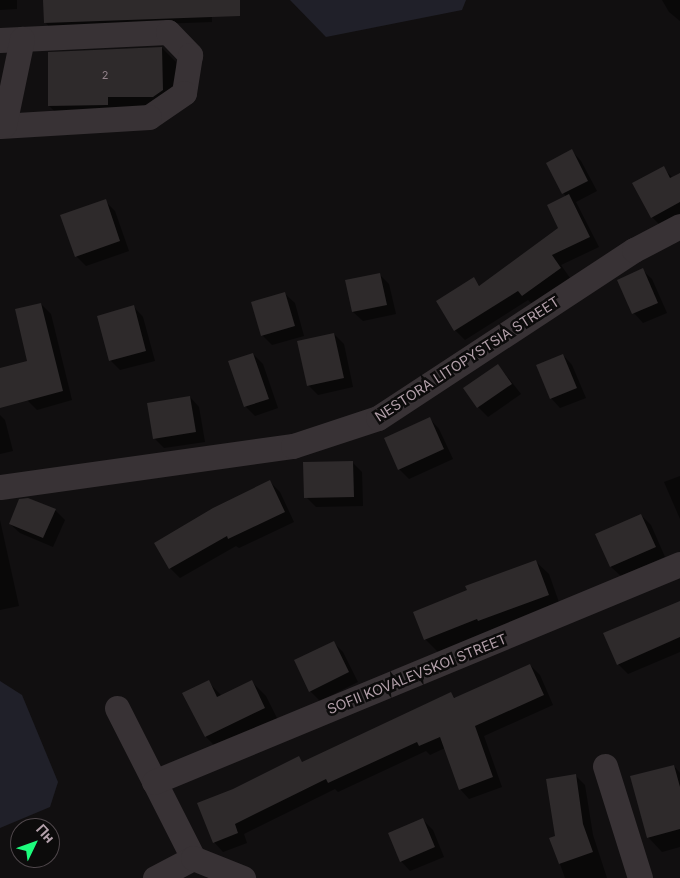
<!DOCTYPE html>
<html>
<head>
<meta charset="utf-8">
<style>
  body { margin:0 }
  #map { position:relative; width:680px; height:878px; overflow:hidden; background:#110f10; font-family:Inter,sans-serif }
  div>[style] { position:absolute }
  .green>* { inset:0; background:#202029 }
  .shadow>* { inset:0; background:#0007 }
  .building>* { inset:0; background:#2e2a2b }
  .street>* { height:25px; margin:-12.5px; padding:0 12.5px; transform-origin:12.5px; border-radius:12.5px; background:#383235 }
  span { translate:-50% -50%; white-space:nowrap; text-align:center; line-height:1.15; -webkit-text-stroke:5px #0c0b0b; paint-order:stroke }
  .number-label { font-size:11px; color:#92828a }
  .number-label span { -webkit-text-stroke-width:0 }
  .street-label { font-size:14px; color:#b3a0aa }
  .north { position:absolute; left:10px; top:818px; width:50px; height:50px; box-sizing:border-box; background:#0c0b0b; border:1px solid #4f474b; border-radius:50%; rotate:48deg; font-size:14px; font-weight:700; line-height:20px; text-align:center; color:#b3a0aa }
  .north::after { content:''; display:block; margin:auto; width:18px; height:22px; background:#1dfc7d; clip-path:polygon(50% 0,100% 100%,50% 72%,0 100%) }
</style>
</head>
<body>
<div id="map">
  <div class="green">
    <div style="clip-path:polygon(290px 0,466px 0,462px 10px,326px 37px)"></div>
    <div style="clip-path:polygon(0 681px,22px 695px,58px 782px,50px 807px,0 828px)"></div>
  </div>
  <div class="shadow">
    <div style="clip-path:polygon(0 0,17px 0,17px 9px,0 10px)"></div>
    <div style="clip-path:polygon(45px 0,211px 0,212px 22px,50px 28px,46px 23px)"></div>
    <div style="clip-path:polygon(662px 0,680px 0,680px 21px,669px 12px)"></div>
    <div style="clip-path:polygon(162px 48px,176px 62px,176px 105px,64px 120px,49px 106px)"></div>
    <div style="clip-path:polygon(572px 151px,581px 161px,597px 191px,576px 202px,599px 247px,561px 265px,570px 278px,533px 305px,528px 300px,465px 340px,455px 330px,473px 279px,480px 286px,560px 229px,566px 197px,547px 163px)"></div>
    <div style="clip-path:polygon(663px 168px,673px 178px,680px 174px,680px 217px,662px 227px,652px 217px)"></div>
    <div style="clip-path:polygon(105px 201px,115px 211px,129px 251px,86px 266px,77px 257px,62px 216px)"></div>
    <div style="clip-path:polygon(642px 270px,652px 279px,667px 313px,643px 323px,634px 313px)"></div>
    <div style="clip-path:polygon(379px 274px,389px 284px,396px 314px,363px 321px,353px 312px)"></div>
    <div style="clip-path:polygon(285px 294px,295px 303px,304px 336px,272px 345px,262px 335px)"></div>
    <div style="clip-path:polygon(41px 304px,51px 314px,72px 400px,37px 410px,27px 400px,29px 362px)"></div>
    <div style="clip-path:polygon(134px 307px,143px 317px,155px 361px,120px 370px,110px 360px)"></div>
    <div style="clip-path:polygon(334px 334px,344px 344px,353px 387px,318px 395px,308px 385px)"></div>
    <div style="clip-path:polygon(253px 354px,263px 364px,278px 408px,255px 416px,245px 406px)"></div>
    <div style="clip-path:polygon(563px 355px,572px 365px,586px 398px,560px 408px,551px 398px)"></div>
    <div style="clip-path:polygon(498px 365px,521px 394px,488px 417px,478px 407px)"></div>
    <div style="clip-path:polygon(190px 397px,199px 407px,205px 442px,164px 448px,155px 439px)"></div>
    <div style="clip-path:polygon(0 415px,5px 420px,13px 451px,0 454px)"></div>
    <div style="clip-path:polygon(430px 419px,439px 429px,453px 459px,409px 479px,399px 469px)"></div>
    <div style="clip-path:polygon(352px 462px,362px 472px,363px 506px,316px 507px,306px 497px)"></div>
    <div style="clip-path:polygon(680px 476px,680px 519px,664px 482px)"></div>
    <div style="clip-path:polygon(270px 482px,280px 492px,294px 522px,239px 548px,236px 546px,180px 578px,170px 568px)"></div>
    <div style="clip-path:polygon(55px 510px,65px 520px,53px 547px,20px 533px,10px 524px)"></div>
    <div style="clip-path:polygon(641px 515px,651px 525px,665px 557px,621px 576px,611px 567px,597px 535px)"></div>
    <div style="clip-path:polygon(0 520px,19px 606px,0 610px)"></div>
    <div style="clip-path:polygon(535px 561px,549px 574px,561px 608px,438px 652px,425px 639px)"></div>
    <div style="clip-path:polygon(680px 602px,680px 652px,628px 674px,618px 664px,604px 633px)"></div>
    <div style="clip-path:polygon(333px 642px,343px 652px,358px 682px,320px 701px,310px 691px)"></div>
    <div style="clip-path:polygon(530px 665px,540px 675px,553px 705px,484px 736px,502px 787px,469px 799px,460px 789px,445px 748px,430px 755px,426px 751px,338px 792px,335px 789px,244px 834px,247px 843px,223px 852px,214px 842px,234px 790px,298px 758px,303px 763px,451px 694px,456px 699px)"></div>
    <div style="clip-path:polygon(251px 681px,266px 696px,279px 722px,220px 751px,206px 737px,208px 682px,222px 696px)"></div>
    <div style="clip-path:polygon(674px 766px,680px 773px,680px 847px,662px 852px,648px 837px)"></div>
    <div style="clip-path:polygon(575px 775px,585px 785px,593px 835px,607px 878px,565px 878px,551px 839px,557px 837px)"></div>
    <div style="clip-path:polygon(423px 820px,433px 830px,444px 857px,410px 871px,401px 861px)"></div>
  </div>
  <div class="building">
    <div style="clip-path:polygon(43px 0,240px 0,240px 16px,44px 23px)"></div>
    <div style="clip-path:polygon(162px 47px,163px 90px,153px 97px,108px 97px,108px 105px,48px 106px,48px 52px)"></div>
    <div style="clip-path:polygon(572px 149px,588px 181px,562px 194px,546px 163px)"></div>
    <div style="clip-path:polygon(664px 166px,670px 178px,680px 173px,680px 202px,651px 218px,632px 183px)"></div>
    <div style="clip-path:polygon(569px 194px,590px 237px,552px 255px,561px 268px,522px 296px,518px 291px,454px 331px,436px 301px,474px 277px,479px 286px,558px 228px,547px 205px)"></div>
    <div style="clip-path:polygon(106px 199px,120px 241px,75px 257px,60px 215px)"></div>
    <div style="clip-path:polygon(643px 268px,658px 303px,632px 314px,617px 280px)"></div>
    <div style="clip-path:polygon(380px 273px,387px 305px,352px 312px,345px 280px)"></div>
    <div style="clip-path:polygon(285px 292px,295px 326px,261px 336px,251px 302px)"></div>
    <div style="clip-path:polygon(41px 303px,63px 391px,0 408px,0 368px,27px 361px,15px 309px)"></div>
    <div style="clip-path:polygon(134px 305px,146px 351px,109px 361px,97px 316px)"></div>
    <div style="clip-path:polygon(334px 333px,344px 378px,307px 386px,297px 341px)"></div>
    <div style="clip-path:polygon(253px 353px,269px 399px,244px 407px,228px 361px)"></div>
    <div style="clip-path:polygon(563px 354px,577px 388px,550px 399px,536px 365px)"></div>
    <div style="clip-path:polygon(498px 364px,512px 384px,477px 408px,463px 388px)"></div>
    <div style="clip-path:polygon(190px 396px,196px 432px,153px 439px,147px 403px)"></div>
    <div style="clip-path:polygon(430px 417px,444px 449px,398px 470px,384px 438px)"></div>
    <div style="clip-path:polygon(353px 461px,354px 497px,304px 498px,303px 462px)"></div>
    <div style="clip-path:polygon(270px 480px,285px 512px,228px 539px,227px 536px,169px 569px,154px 543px,213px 508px)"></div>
    <div style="clip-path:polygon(28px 498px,56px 509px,43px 538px,9px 524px,19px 499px)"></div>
    <div style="clip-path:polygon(641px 514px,656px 547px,610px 567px,595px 534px)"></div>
    <div style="clip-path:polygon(536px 560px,549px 595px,478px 621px,477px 619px,424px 640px,413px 612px,467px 590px,465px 586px)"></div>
    <div style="clip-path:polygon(680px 601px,680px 637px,617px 665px,603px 633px)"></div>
    <div style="clip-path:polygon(334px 641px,349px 672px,309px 692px,294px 660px)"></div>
    <div style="clip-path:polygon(530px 664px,544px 695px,475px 726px,493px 777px,459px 790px,440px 737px,419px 746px,417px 742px,328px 783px,326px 779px,235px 824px,238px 833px,213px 843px,197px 803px,233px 789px,299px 756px,302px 762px,451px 692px,454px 698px)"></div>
    <div style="clip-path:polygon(209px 680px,217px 697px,252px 680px,265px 708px,205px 737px,182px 693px)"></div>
    <div style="clip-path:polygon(674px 765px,680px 787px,680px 829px,647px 838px,630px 776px)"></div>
    <div style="clip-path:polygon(576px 774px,583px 824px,593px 852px,559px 864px,549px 838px,555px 836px,546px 779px)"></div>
    <div style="clip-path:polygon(423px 818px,435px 847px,400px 862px,388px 833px)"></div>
  </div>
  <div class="street">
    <div style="left:0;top:40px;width:168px;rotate:-2.7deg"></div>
    <div style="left:168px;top:32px;width:32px;rotate:46deg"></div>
    <div style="left:190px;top:55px;width:38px;rotate:99deg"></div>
    <div style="left:184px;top:93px;width:42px;rotate:145.6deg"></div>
    <div style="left:149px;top:117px;width:149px;rotate:176.5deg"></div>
    <div style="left:4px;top:125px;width:88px;rotate:-78.2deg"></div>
    <div style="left:0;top:487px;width:296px;rotate:-8deg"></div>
    <div style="left:293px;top:446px;width:89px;rotate:-18.2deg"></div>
    <div style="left:378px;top:418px;width:306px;rotate:-33.3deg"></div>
    <div style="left:634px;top:250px;width:52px;rotate:-27.6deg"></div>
    <div style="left:117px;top:708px;width:168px;rotate:63.1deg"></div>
    <div style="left:193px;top:858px;width:43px;rotate:152.2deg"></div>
    <div style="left:605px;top:766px;width:117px;rotate:72.6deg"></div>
    <div style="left:154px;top:782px;width:569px;rotate:-22.51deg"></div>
    <div style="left:193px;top:858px;width:54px;rotate:21.8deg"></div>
  </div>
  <div class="number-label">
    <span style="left:105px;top:75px">2</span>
  </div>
  <div class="street-label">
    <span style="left:467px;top:359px;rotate:-33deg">NESTORA LITOPYSTSIA STREET</span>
    <span style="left:417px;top:674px;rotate:-22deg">SOFII KOVALEVSKOI STREET</span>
  </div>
  <div class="north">Пн</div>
</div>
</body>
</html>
